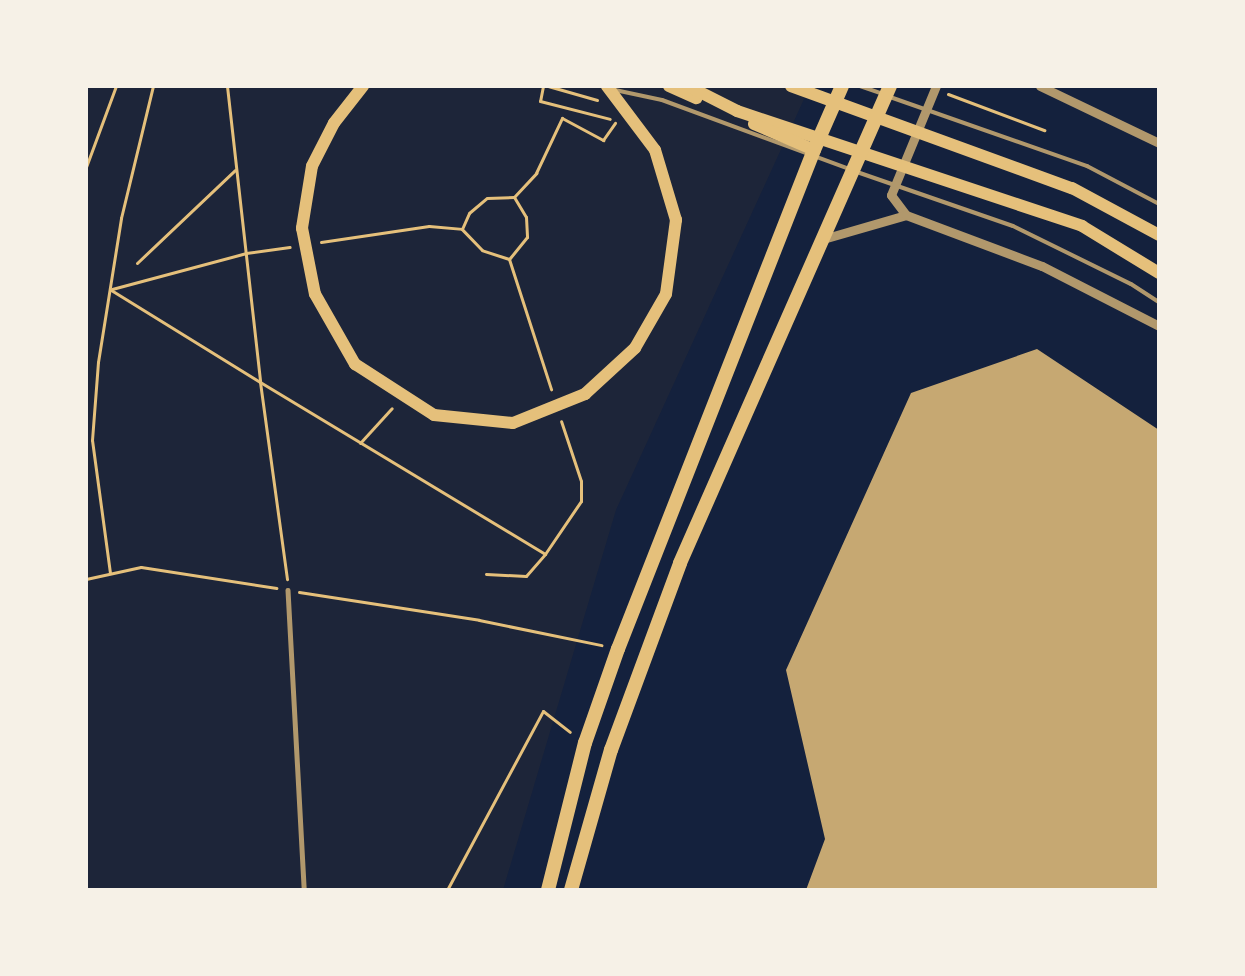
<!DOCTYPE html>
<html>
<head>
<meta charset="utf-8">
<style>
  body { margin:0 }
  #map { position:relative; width:1245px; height:976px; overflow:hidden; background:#14213d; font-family:"Asap Condensed",sans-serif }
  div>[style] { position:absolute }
  .green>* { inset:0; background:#1d2539 }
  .building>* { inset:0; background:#c6a872 }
  .path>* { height:3px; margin:-1.5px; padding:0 1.5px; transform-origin:1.5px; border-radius:1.5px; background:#e5c07b }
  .service>* { height:4px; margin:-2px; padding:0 2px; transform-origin:2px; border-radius:2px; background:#b1986c }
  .pedestrian>* { height:4.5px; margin:-2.25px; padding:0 2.25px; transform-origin:2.25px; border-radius:2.25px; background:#b1986c }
  .tertiary>* { height:9px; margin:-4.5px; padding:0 4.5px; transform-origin:4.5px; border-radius:4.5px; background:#b1986c }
  .primary>* { height:12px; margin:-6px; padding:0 6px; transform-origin:6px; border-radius:6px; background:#e5c07b }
  .trunk>* { height:14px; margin:-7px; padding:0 7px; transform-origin:7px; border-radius:7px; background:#e5c07b }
  span { translate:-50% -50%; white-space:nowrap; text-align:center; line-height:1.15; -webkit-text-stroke:4px #f6f1e7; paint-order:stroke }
  .frame { position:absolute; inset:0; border:88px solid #f6f1e7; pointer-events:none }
</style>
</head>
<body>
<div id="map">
  <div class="green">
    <div style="clip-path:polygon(86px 86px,810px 86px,616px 510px,503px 890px,86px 890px)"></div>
  </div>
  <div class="building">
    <div style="clip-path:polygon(1037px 349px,1159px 430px,1159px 890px,806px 890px,825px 839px,786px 670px,911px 393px)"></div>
  </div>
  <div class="path">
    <div style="left:227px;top:86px;width:298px;rotate:83.6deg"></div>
    <div style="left:260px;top:382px;width:199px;rotate:82.2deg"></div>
    <div style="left:543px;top:86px;width:15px;rotate:101deg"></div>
    <div style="left:540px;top:101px;width:72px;rotate:14.4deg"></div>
    <div style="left:548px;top:86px;width:51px;rotate:15.9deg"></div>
    <div style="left:948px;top:94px;width:103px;rotate:20.6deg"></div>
    <div style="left:86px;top:167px;width:86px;rotate:-69.7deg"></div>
    <div style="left:514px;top:197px;width:33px;rotate:-47deg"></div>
    <div style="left:536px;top:173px;width:61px;rotate:-64.7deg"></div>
    <div style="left:562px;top:118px;width:47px;rotate:28.2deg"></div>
    <div style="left:603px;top:140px;width:21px;rotate:-55deg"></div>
    <div style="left:514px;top:197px;width:23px;rotate:59deg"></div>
    <div style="left:526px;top:217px;width:20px;rotate:87deg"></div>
    <div style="left:527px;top:237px;width:28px;rotate:129deg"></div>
    <div style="left:509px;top:259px;width:28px;rotate:-162deg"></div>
    <div style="left:482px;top:250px;width:29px;rotate:-134deg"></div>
    <div style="left:462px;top:229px;width:17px;rotate:-66deg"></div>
    <div style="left:469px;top:213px;width:23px;rotate:-40deg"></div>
    <div style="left:487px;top:198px;width:27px;rotate:-2deg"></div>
    <div style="left:321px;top:242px;width:109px;rotate:-8.4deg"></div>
    <div style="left:429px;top:226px;width:33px;rotate:5deg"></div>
    <div style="left:509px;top:259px;width:137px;rotate:72.1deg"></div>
    <div style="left:137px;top:263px;width:135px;rotate:-43.5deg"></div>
    <div style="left:112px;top:289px;width:139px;rotate:-15deg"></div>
    <div style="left:246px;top:253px;width:44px;rotate:-7.8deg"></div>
    <div style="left:111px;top:290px;width:175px;rotate:31.7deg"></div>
    <div style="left:260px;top:382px;width:333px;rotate:31.1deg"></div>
    <div style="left:360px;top:443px;width:47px;rotate:-47.6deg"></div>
    <div style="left:110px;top:573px;width:134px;rotate:-97.7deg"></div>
    <div style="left:92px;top:440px;width:78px;rotate:-85.6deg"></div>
    <div style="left:98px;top:362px;width:146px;rotate:-80.9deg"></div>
    <div style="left:121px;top:218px;width:136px;rotate:-76.4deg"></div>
    <div style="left:486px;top:574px;width:40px;rotate:2.9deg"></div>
    <div style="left:526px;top:576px;width:29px;rotate:-49deg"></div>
    <div style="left:545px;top:554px;width:64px;rotate:-55.8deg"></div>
    <div style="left:581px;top:501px;width:20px;rotate:-90deg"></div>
    <div style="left:581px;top:481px;width:63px;rotate:-108.4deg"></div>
    <div style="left:86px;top:579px;width:56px;rotate:-12.3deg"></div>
    <div style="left:141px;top:567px;width:137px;rotate:8.8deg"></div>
    <div style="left:299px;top:592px;width:182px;rotate:8.8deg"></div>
    <div style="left:479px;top:620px;width:125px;rotate:11.6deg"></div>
    <div style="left:447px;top:890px;width:203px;rotate:-61.8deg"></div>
    <div style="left:543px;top:711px;width:34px;rotate:38deg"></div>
  </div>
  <div class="service">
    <div style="left:860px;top:86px;width:24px;rotate:19deg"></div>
    <div style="left:615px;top:90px;width:48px;rotate:12deg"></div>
    <div style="left:662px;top:100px;width:200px;rotate:20.2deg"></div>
    <div style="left:890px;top:97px;width:209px;rotate:19.3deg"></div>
    <div style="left:1087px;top:166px;width:81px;rotate:27.8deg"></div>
    <div style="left:857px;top:172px;width:165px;rotate:19.1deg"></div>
    <div style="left:1013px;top:226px;width:131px;rotate:26.2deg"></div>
    <div style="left:1131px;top:284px;width:33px;rotate:33deg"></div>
  </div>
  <div class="pedestrian">
    <div style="left:288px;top:590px;width:300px;rotate:86.9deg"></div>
  </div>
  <div class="tertiary">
    <div style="left:1040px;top:86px;width:132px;rotate:25.6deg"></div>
    <div style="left:906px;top:215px;width:25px;rotate:-127deg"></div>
    <div style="left:891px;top:195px;width:118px;rotate:-67.6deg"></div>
    <div style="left:823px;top:239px;width:86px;rotate:-16.1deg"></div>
    <div style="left:906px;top:215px;width:145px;rotate:20.6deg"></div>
    <div style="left:1042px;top:266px;width:131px;rotate:27.1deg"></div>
  </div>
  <div class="primary">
    <div style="left:363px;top:86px;width:47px;rotate:128.1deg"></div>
    <div style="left:334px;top:123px;width:48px;rotate:117.1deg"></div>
    <div style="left:312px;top:166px;width:63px;rotate:99.2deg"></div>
    <div style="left:302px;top:228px;width:67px;rotate:78.9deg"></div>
    <div style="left:315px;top:294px;width:81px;rotate:60.3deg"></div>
    <div style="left:355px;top:364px;width:94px;rotate:32.8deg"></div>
    <div style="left:434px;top:415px;width:79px;rotate:5.8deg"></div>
    <div style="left:513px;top:423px;width:78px;rotate:-21.9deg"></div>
    <div style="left:585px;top:394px;width:68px;rotate:-42.6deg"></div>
    <div style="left:635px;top:348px;width:62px;rotate:-60.1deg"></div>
    <div style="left:666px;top:294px;width:75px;rotate:-82.3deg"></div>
    <div style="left:676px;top:220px;width:73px;rotate:-106.7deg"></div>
    <div style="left:655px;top:150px;width:80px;rotate:-126.9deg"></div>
    <div style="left:669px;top:86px;width:30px;rotate:24deg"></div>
    <div style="left:688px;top:86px;width:55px;rotate:27deg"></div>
    <div style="left:737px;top:111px;width:364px;rotate:18.4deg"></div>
    <div style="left:1082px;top:226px;width:90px;rotate:31.4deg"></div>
    <div style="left:791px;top:86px;width:299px;rotate:20deg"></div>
    <div style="left:1072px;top:188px;width:99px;rotate:28.4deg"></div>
    <div style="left:754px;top:124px;width:65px;rotate:23.4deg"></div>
  </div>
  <div class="trunk">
    <div style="left:548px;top:890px;width:152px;rotate:-75.9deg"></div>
    <div style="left:585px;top:743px;width:100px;rotate:-70.7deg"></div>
    <div style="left:618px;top:649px;width:536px;rotate:-68.56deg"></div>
    <div style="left:814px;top:150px;width:70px;rotate:-66.4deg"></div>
    <div style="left:571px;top:890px;width:146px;rotate:-74.1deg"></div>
    <div style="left:611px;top:750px;width:199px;rotate:-69.7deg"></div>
    <div style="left:680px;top:563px;width:521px;rotate:-66.24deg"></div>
  </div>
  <div class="frame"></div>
</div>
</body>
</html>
